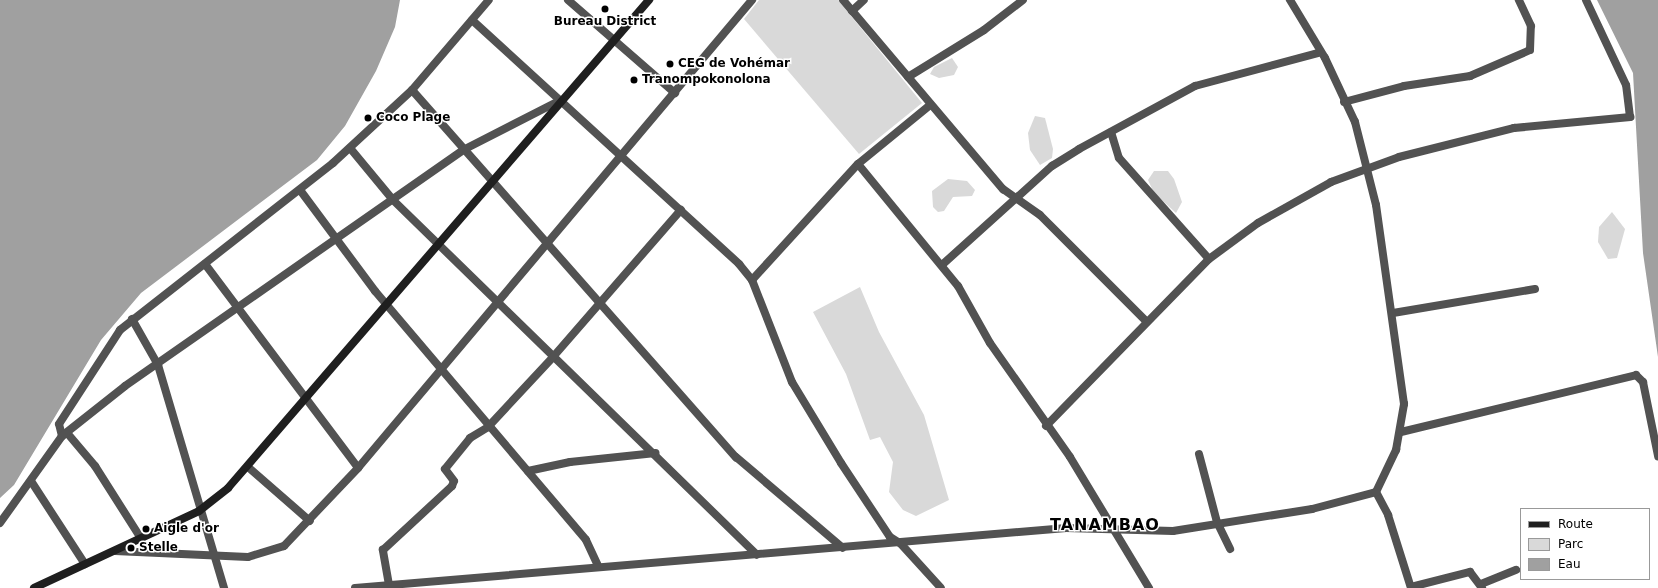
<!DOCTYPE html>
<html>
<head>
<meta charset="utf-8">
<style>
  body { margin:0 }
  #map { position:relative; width:1658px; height:588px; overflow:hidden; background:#fff; font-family:"DejaVu Sans",sans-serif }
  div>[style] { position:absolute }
  .green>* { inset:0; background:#d9d9d9 }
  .water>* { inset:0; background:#a0a0a0 }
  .street>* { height:8px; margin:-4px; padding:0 4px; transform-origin:4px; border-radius:4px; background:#525252 }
  .secondary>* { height:8px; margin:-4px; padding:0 4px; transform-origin:4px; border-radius:4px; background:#1f1f1f }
  .dots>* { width:11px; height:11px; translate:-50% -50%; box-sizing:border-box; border:2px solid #fff; border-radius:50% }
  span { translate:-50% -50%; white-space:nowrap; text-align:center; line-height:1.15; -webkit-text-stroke:3px #fff; paint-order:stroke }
  .poi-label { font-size:12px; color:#000; font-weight:700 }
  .left { translate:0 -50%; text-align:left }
  .district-label { font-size:16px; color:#000; font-weight:700; letter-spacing:1px }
  .legend { position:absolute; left:1520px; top:508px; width:130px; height:72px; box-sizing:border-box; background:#fff; border:1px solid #999; margin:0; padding:5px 7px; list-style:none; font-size:12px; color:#000 }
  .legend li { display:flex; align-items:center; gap:8px; height:20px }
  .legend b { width:20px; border:1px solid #999 }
</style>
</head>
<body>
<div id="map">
  <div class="green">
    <div style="clip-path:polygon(759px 0,838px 0,922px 103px,859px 154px,744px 19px)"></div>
    <div style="clip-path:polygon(952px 58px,958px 67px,954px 75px,939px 78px,930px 74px,934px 67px)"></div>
    <div style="clip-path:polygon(1035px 116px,1045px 118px,1053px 149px,1052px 158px,1040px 165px,1030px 150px,1028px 133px)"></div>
    <div style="clip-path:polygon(1154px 171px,1168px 171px,1174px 179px,1182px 202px,1176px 213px,1154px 193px,1148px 180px)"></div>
    <div style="clip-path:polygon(948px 179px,967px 181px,975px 190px,972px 196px,953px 197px,944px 211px,938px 212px,933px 207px,932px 191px)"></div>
    <div style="clip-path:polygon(1612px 212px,1625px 229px,1617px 258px,1608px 259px,1598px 242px,1599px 227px)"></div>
    <div style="clip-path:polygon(860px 287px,879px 332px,924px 415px,949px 500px,916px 516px,903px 510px,889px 492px,893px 462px,880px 437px,870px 440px,846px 374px,813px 312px)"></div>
  </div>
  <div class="water">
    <div style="clip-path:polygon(0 0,400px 0,395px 27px,376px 71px,345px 126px,317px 160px,141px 293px,101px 340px,14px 485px,0 498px)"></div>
    <div style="clip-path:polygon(1597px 0,1658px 0,1658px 357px,1643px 253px,1633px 73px)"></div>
  </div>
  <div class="street">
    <div style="left:568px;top:0;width:142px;rotate:41deg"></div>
    <div style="left:843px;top:0;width:248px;rotate:49.8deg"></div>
    <div style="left:1003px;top:189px;width:45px;rotate:35.1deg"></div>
    <div style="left:1040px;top:215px;width:150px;rotate:45deg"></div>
    <div style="left:852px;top:11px;width:16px;rotate:-43deg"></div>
    <div style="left:472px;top:20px;width:362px;rotate:42.4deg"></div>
    <div style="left:739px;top:264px;width:21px;rotate:51deg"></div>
    <div style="left:752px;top:280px;width:110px;rotate:68.6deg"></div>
    <div style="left:792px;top:382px;width:95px;rotate:58.8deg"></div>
    <div style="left:841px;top:463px;width:89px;rotate:56.5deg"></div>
    <div style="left:890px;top:537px;width:13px;rotate:32deg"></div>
    <div style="left:901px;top:544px;width:59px;rotate:47.7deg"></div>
    <div style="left:908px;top:77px;width:89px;rotate:-31.7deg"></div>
    <div style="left:984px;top:30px;width:49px;rotate:-37.6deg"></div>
    <div style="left:412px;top:90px;width:490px;rotate:48.6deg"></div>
    <div style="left:736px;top:457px;width:140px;rotate:40.4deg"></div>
    <div style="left:1344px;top:102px;width:62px;rotate:-14.9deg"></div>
    <div style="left:1404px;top:86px;width:67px;rotate:-8.6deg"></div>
    <div style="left:1470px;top:76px;width:65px;rotate:-23.4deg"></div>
    <div style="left:1530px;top:50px;width:24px;rotate:-88deg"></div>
    <div style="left:1531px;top:26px;width:29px;rotate:-115deg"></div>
    <div style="left:1111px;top:132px;width:27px;rotate:73deg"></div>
    <div style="left:1119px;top:158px;width:135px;rotate:48.3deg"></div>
    <div style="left:350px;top:148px;width:67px;rotate:50.4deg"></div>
    <div style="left:393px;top:200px;width:508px;rotate:44.28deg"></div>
    <div style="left:858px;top:164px;width:158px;rotate:50.7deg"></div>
    <div style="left:958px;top:286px;width:65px;rotate:60.7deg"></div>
    <div style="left:990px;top:343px;width:139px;rotate:54.9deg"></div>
    <div style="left:1070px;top:457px;width:153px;rotate:58.9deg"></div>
    <div style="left:300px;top:190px;width:126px;rotate:53.4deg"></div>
    <div style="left:375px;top:291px;width:326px;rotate:49.7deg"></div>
    <div style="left:586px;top:540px;width:29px;rotate:65deg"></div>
    <div style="left:205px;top:264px;width:255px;rotate:53.1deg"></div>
    <div style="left:943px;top:264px;width:147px;rotate:-42deg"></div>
    <div style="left:1052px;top:166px;width:32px;rotate:-32deg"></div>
    <div style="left:1079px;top:149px;width:132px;rotate:-28.5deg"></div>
    <div style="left:1195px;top:86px;width:127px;rotate:-15deg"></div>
    <div style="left:752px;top:280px;width:157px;rotate:-47.6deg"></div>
    <div style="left:858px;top:164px;width:93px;rotate:-39.3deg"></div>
    <div style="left:1393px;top:313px;width:144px;rotate:-9.6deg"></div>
    <div style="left:132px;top:319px;width:53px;rotate:60.5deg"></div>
    <div style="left:158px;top:365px;width:233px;rotate:73.5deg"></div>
    <div style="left:1046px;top:426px;width:233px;rotate:-45.7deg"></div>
    <div style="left:1209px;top:259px;width:61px;rotate:-36.3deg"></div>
    <div style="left:1258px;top:223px;width:84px;rotate:-29.3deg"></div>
    <div style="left:1331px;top:182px;width:72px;rotate:-20.2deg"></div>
    <div style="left:1399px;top:157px;width:119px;rotate:-14.2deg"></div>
    <div style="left:1514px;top:128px;width:117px;rotate:-5.4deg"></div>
    <div style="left:1630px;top:117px;width:32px;rotate:-97deg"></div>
    <div style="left:1626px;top:85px;width:94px;rotate:-115.2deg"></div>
    <div style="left:1401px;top:432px;width:242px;rotate:-13.6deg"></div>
    <div style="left:1636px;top:375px;width:10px;rotate:45deg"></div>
    <div style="left:1643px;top:382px;width:76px;rotate:78.5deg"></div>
    <div style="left:68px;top:434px;width:42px;rotate:49.8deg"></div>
    <div style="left:95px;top:466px;width:84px;rotate:57.6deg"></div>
    <div style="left:62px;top:436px;width:12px;rotate:-104deg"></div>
    <div style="left:59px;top:424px;width:112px;rotate:-57deg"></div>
    <div style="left:120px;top:330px;width:271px;rotate:-38.1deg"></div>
    <div style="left:333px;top:163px;width:108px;rotate:-42.7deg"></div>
    <div style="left:412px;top:90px;width:118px;rotate:-49.5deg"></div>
    <div style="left:1199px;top:454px;width:70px;rotate:75.2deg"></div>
    <div style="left:1217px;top:522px;width:30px;rotate:64deg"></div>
    <div style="left:248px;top:467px;width:82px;rotate:41.1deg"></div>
    <div style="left:528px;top:471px;width:43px;rotate:-12.1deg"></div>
    <div style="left:570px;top:462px;width:86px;rotate:-6deg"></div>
    <div style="left:31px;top:481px;width:99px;rotate:57deg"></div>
    <div style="left:1376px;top:492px;width:26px;rotate:62deg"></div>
    <div style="left:1388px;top:515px;width:77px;rotate:72.5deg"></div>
    <div style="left:0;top:523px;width:107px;rotate:-54.5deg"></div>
    <div style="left:62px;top:436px;width:80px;rotate:-38.4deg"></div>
    <div style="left:125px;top:386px;width:414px;rotate:-34.9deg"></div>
    <div style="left:465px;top:149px;width:106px;rotate:-27.1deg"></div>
    <div style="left:115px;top:551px;width:133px;rotate:2.6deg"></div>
    <div style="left:248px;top:557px;width:38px;rotate:-17deg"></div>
    <div style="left:284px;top:546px;width:108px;rotate:-46.5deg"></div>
    <div style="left:358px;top:468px;width:612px;rotate:-49.91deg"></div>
    <div style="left:1481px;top:584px;width:38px;rotate:-22deg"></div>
    <div style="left:389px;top:585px;width:36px;rotate:-100deg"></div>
    <div style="left:383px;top:550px;width:94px;rotate:-42.8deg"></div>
    <div style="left:452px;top:486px;width:5px;rotate:-68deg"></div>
    <div style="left:454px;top:481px;width:15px;rotate:-127deg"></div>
    <div style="left:445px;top:469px;width:40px;rotate:-51deg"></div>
    <div style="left:470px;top:438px;width:21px;rotate:-31deg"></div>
    <div style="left:488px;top:427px;width:96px;rotate:-47.1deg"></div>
    <div style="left:553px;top:357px;width:195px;rotate:-49deg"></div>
    <div style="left:1411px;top:587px;width:61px;rotate:-14.3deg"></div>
    <div style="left:1470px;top:572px;width:20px;rotate:53deg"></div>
    <div style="left:355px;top:588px;width:714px;rotate:-4.82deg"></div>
    <div style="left:1066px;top:528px;width:107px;rotate:1.6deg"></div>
    <div style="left:1173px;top:531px;width:141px;rotate:-9deg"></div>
    <div style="left:1312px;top:509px;width:66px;rotate:-14.9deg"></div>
    <div style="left:1376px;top:492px;width:47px;rotate:-64.5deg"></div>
    <div style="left:1396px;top:450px;width:47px;rotate:-80.1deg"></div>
    <div style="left:1404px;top:404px;width:201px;rotate:-98deg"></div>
    <div style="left:1376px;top:205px;width:86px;rotate:-104.2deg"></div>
    <div style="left:1355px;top:122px;width:71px;rotate:-115.1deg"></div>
    <div style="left:1325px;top:58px;width:68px;rotate:-121.1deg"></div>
  </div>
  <div class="secondary">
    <div style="left:34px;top:588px;width:182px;rotate:-25deg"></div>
    <div style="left:199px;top:511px;width:37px;rotate:-38deg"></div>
    <div style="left:228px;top:488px;width:645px;rotate:-49.22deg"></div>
  </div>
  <div class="dots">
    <div style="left:605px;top:9px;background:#000"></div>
    <div style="left:670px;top:64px;background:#000"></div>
    <div style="left:634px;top:80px;background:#000"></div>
    <div style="left:368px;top:118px;background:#000"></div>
    <div style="left:146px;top:529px;background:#000"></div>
    <div style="left:131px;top:548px;background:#000"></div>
  </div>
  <div class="poi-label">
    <span style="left:605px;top:22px">Bureau District</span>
    <span class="left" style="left:678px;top:64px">CEG de Vohémar</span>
    <span class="left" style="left:642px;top:80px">Tranompokonolona</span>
    <span class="left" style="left:376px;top:118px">Coco Plage</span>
    <span class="left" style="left:154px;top:529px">Aigle d'or</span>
    <span class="left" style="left:139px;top:548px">Stelle</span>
  </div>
  <div class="district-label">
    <span style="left:1105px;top:525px">TANAMBAO</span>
  </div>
  <ul class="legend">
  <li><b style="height:5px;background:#1f1f1f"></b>Route</li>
  <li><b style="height:11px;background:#d9d9d9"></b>Parc</li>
  <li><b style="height:11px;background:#a0a0a0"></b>Eau</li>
  </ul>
</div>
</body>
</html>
